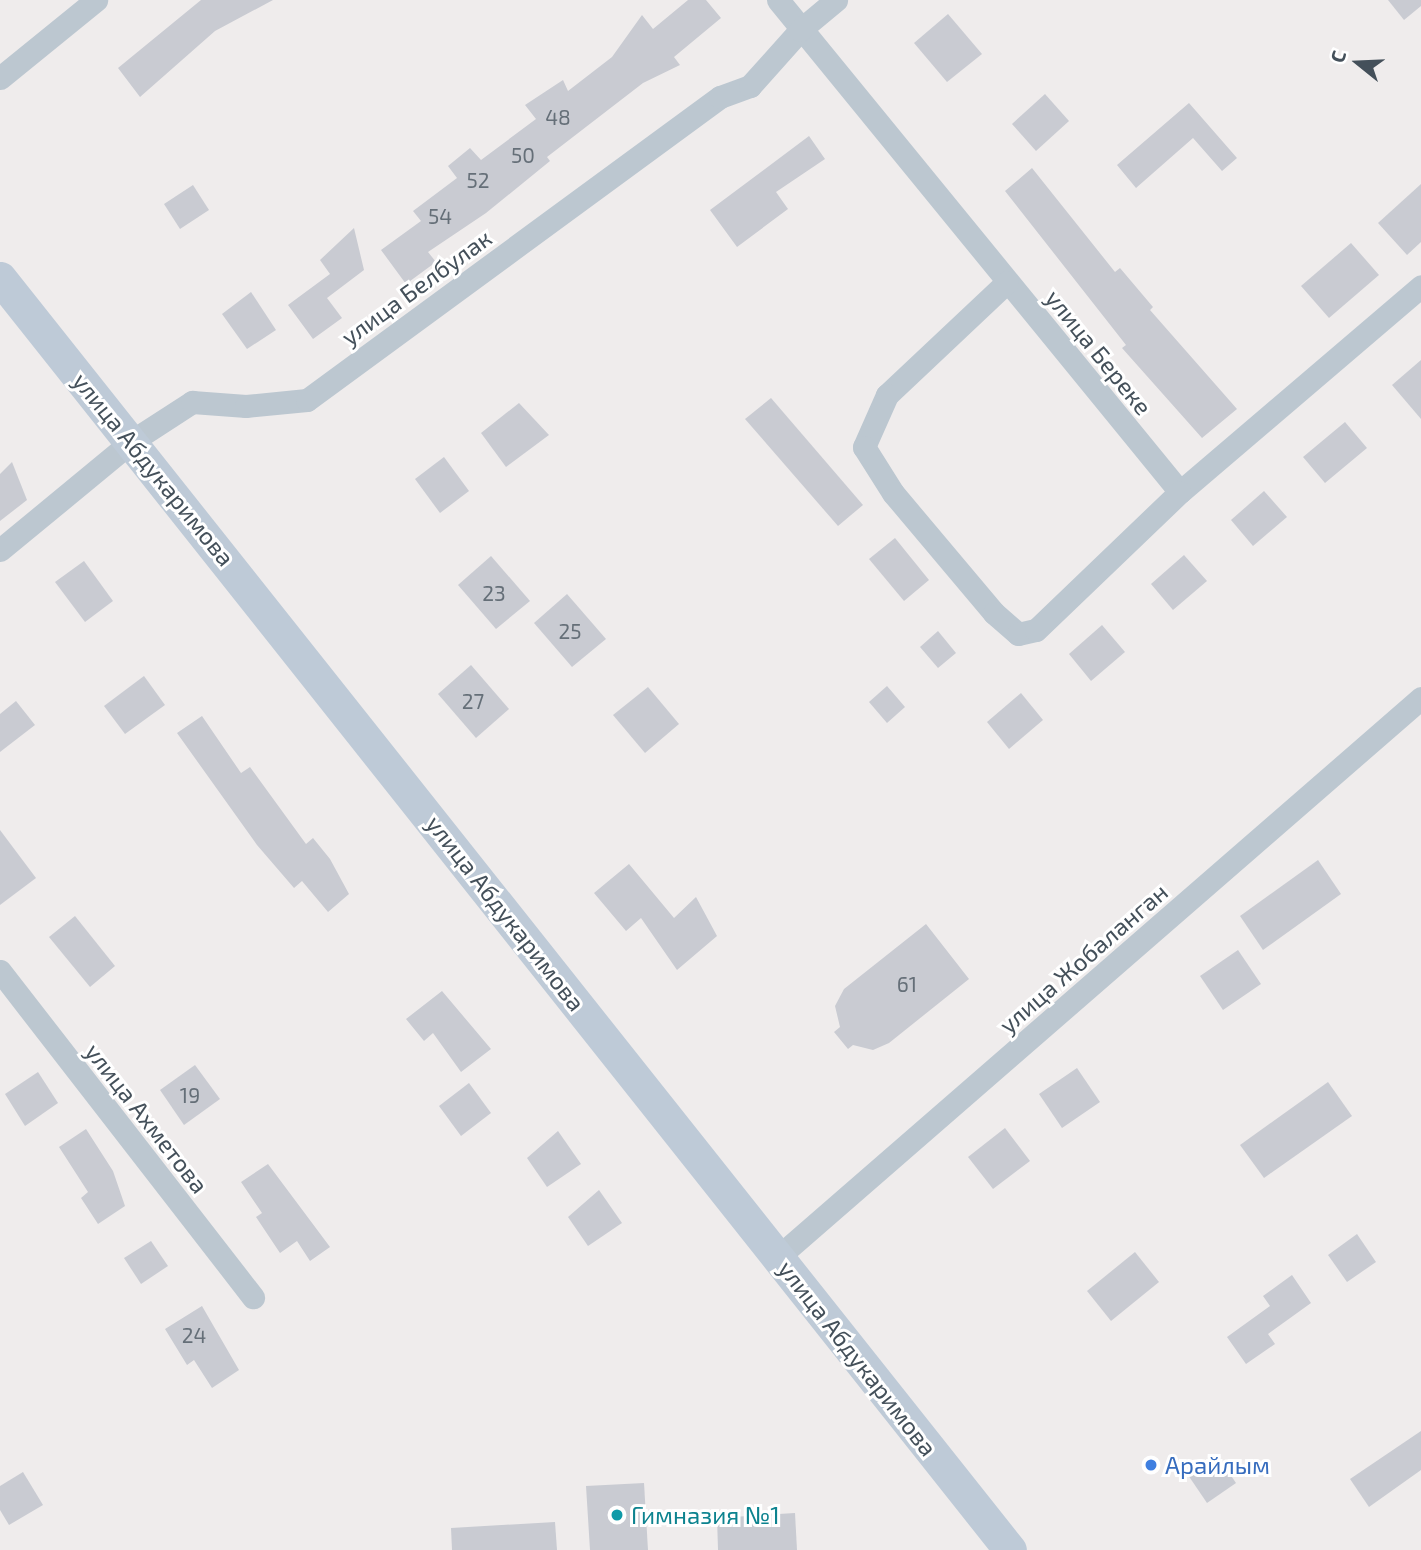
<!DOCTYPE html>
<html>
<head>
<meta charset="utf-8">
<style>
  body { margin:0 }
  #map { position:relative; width:1421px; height:1550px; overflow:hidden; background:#efecec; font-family:"Exo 2",sans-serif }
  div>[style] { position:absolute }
  .building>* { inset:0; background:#c9cbd2 }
  .street>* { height:23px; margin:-11.5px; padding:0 11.5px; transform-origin:11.5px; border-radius:11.5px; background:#bcc7d0 }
  .secondary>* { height:33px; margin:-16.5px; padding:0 16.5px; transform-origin:16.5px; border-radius:16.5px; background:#becad7 }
  .dots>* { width:19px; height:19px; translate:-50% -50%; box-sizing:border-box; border:4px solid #fff; border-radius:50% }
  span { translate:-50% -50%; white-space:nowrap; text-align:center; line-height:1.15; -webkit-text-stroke:6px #fff; paint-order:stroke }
  .number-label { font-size:21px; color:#656f78 }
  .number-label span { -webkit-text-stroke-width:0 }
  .street-label { font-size:24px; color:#44505a }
  .shop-label { font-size:24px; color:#366cbe }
  .left { translate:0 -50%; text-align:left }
  .culture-label { font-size:24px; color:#0d838f }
  .north { position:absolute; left:1323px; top:28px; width:70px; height:70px; -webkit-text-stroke:5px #fff; paint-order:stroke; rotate:288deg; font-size:19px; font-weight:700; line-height:28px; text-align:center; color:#44505a }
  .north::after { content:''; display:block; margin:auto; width:24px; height:32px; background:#44505a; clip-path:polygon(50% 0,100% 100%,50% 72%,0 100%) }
</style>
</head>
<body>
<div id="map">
  <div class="building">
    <div style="clip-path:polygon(201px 0,273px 0,215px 31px,140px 97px,118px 68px)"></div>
    <div style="clip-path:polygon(688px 0,706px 0,721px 18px,674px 57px,680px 65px,643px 83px,547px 157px,550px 161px,486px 213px,428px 252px,436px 262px,406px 284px,381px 250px,421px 221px,413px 211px,457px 178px,448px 166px,470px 148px,481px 160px,536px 119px,525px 105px,563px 80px,568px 91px,612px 57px,642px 15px,653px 29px)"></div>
    <div style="clip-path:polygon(1388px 0,1421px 0,1421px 6px,1404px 20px)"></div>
    <div style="clip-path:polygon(948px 14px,982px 54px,947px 82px,914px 43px)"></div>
    <div style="clip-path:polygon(1045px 94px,1069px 121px,1036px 151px,1012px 124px)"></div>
    <div style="clip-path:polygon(1189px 103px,1237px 158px,1222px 171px,1193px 138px,1136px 188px,1117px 165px)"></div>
    <div style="clip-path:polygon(809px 136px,825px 159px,776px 192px,788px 209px,737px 247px,710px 210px)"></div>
    <div style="clip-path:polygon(1032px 168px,1115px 272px,1120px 268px,1153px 307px,1150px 310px,1237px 409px,1202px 438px,1122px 348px,1126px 345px,1005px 191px)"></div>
    <div style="clip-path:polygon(1421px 184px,1421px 242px,1407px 255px,1378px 223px)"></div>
    <div style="clip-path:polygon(193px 185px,209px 210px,180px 229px,164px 204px)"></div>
    <div style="clip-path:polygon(354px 228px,364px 270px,327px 298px,342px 318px,313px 339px,288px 305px,330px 274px,320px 260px)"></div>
    <div style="clip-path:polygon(1351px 243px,1379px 275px,1329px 318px,1301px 286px)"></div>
    <div style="clip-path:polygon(251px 292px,276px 330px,247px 349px,222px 314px)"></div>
    <div style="clip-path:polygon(1421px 360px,1421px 419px,1392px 385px)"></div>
    <div style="clip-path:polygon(771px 398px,863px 505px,838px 526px,745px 419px)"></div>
    <div style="clip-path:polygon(519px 403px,549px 435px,506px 467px,481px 433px)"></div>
    <div style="clip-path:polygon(1345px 422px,1367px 448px,1325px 483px,1303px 457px)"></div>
    <div style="clip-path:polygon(444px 457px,469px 491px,440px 513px,415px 479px)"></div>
    <div style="clip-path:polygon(12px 462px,27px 500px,0 521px,0 474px)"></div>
    <div style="clip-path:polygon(1264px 491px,1287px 517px,1253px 546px,1231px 520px)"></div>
    <div style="clip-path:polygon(895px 538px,929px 580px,904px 601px,869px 559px)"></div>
    <div style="clip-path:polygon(1184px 555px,1207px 581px,1173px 610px,1151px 584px)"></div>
    <div style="clip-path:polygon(491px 556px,530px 601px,496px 629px,458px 585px)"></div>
    <div style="clip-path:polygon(84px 561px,113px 601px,85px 622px,55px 582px)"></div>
    <div style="clip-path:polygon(567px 594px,606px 639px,572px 667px,534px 623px)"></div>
    <div style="clip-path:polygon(1102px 625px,1125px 652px,1091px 681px,1069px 654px)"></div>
    <div style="clip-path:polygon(938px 631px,956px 653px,938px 668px,920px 647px)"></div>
    <div style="clip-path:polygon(471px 665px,509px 709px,476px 738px,438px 694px)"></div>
    <div style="clip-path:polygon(144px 676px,165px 705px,125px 734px,104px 706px)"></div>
    <div style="clip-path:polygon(887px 686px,905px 707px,887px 723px,869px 702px)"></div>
    <div style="clip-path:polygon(648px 687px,679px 724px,645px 753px,613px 715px)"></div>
    <div style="clip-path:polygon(1021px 693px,1043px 720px,1009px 749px,987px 722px)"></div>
    <div style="clip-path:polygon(16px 701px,35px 725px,0 752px,0 714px)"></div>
    <div style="clip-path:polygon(202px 716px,241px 773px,250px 767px,306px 844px,313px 838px,330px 859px,349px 894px,328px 912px,302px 881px,294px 888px,257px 845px,177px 733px)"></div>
    <div style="clip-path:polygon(0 830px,36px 878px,0 905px)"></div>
    <div style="clip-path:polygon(1318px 860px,1341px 894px,1263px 950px,1240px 916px)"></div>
    <div style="clip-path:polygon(629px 864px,674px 918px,696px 897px,717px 936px,677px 970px,641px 918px,626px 931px,594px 893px)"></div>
    <div style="clip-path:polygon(75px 916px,115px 966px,90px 987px,49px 937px)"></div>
    <div style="clip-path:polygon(926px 924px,969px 979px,889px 1043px,873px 1050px,853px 1045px,848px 1049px,834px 1032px,840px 1027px,835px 1006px,844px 989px)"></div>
    <div style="clip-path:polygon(1238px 950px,1261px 984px,1223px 1010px,1200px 976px)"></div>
    <div style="clip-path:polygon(442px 991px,491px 1049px,461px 1072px,433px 1033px,424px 1041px,406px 1019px)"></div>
    <div style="clip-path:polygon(195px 1065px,220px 1099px,184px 1125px,160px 1090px)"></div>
    <div style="clip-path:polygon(1077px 1068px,1100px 1102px,1062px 1128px,1039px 1094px)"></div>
    <div style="clip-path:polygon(38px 1072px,58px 1103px,25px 1126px,5px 1094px)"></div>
    <div style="clip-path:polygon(1328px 1082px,1352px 1116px,1264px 1178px,1240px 1145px)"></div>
    <div style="clip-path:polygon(469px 1083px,491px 1113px,461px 1136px,439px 1106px)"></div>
    <div style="clip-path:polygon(1005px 1128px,1030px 1161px,993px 1189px,968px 1157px)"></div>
    <div style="clip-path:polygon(86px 1129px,113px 1171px,125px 1206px,98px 1224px,81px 1198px,88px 1192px,59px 1147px)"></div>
    <div style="clip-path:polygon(558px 1131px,581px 1164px,547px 1187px,527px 1158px)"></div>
    <div style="clip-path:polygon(268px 1164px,330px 1247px,310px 1261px,297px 1241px,280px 1253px,256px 1217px,262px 1213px,241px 1182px)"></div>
    <div style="clip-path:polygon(599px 1190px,622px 1223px,588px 1246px,568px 1217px)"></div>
    <div style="clip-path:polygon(1357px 1234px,1376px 1262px,1347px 1282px,1328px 1255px)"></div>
    <div style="clip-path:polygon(151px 1241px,168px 1266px,141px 1284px,124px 1258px)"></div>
    <div style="clip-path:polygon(1135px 1252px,1159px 1282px,1111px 1321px,1087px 1291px)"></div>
    <div style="clip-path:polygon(1292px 1275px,1311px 1303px,1268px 1334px,1275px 1344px,1246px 1364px,1227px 1337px,1270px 1306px,1263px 1296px)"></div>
    <div style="clip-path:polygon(202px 1306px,239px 1370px,212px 1388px,194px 1360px,187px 1365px,165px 1329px)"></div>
    <div style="clip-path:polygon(1421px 1431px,1421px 1470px,1369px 1507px,1350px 1479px)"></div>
    <div style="clip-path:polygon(1217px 1455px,1236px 1483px,1207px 1503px,1188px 1475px)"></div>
    <div style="clip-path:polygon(23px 1472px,43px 1505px,9px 1525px,0 1510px,0 1486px)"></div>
    <div style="clip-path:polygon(644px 1483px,648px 1550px,590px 1550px,586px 1486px)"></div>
    <div style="clip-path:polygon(795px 1513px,797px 1550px,718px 1550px,717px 1518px)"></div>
    <div style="clip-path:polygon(555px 1522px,557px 1550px,452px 1550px,451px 1528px)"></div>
  </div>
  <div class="street">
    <div style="left:778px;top:0;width:635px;rotate:50.75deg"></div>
    <div style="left:1180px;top:492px;width:317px;rotate:-40.5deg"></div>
    <div style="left:0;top:78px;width:124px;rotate:-39.1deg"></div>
    <div style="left:1007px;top:282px;width:165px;rotate:136.7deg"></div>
    <div style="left:887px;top:395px;width:57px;rotate:113.9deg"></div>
    <div style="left:864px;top:447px;width:54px;rotate:57.8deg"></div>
    <div style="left:893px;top:493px;width:157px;rotate:49.9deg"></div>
    <div style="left:994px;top:613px;width:32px;rotate:41deg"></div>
    <div style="left:1018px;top:634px;width:18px;rotate:-13deg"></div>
    <div style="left:1036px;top:630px;width:199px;rotate:-43.8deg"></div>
    <div style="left:0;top:550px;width:171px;rotate:-39.5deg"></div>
    <div style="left:132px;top:441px;width:72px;rotate:-33deg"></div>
    <div style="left:192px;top:402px;width:54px;rotate:4.2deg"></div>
    <div style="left:246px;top:406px;width:61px;rotate:-5.6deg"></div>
    <div style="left:307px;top:400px;width:512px;rotate:-36.27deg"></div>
    <div style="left:720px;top:97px;width:32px;rotate:-20deg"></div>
    <div style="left:750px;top:86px;width:75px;rotate:-48.2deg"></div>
    <div style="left:800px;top:30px;width:47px;rotate:-39.8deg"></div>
    <div style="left:0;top:971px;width:413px;rotate:52.2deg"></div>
    <div style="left:778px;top:1257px;width:852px;rotate:-41deg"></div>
  </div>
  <div class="secondary">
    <div style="left:0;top:278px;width:1624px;rotate:51.55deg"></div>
  </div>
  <div class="dots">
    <div style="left:1151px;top:1465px;background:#3f7fe0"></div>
    <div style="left:617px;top:1515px;background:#0f9aa8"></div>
  </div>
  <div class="number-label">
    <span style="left:558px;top:117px">48</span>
    <span style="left:523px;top:155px">50</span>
    <span style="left:478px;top:180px">52</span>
    <span style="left:440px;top:216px">54</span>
    <span style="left:494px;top:593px">23</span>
    <span style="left:570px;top:631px">25</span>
    <span style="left:473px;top:701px">27</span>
    <span style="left:907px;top:984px">61</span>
    <span style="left:190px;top:1095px">19</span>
    <span style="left:194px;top:1335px">24</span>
  </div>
  <div class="street-label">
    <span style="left:416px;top:287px;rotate:-36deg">улица Белбулак</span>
    <span style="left:1099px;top:352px;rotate:51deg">улица Береке</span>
    <span style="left:154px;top:469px;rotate:51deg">улица Абдукаримова</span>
    <span style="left:506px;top:913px;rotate:52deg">улица Абдукаримова</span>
    <span style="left:1083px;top:958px;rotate:-41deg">улица Жобаланган</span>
    <span style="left:147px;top:1118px;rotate:52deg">улица Ахметова</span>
    <span style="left:858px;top:1358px;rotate:52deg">улица Абдукаримова</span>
  </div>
  <div class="shop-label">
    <span class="left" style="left:1165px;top:1465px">Арайлым</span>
  </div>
  <div class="culture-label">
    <span class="left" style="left:631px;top:1515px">Гимназия №1</span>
  </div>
  <div class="north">С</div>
</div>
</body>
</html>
